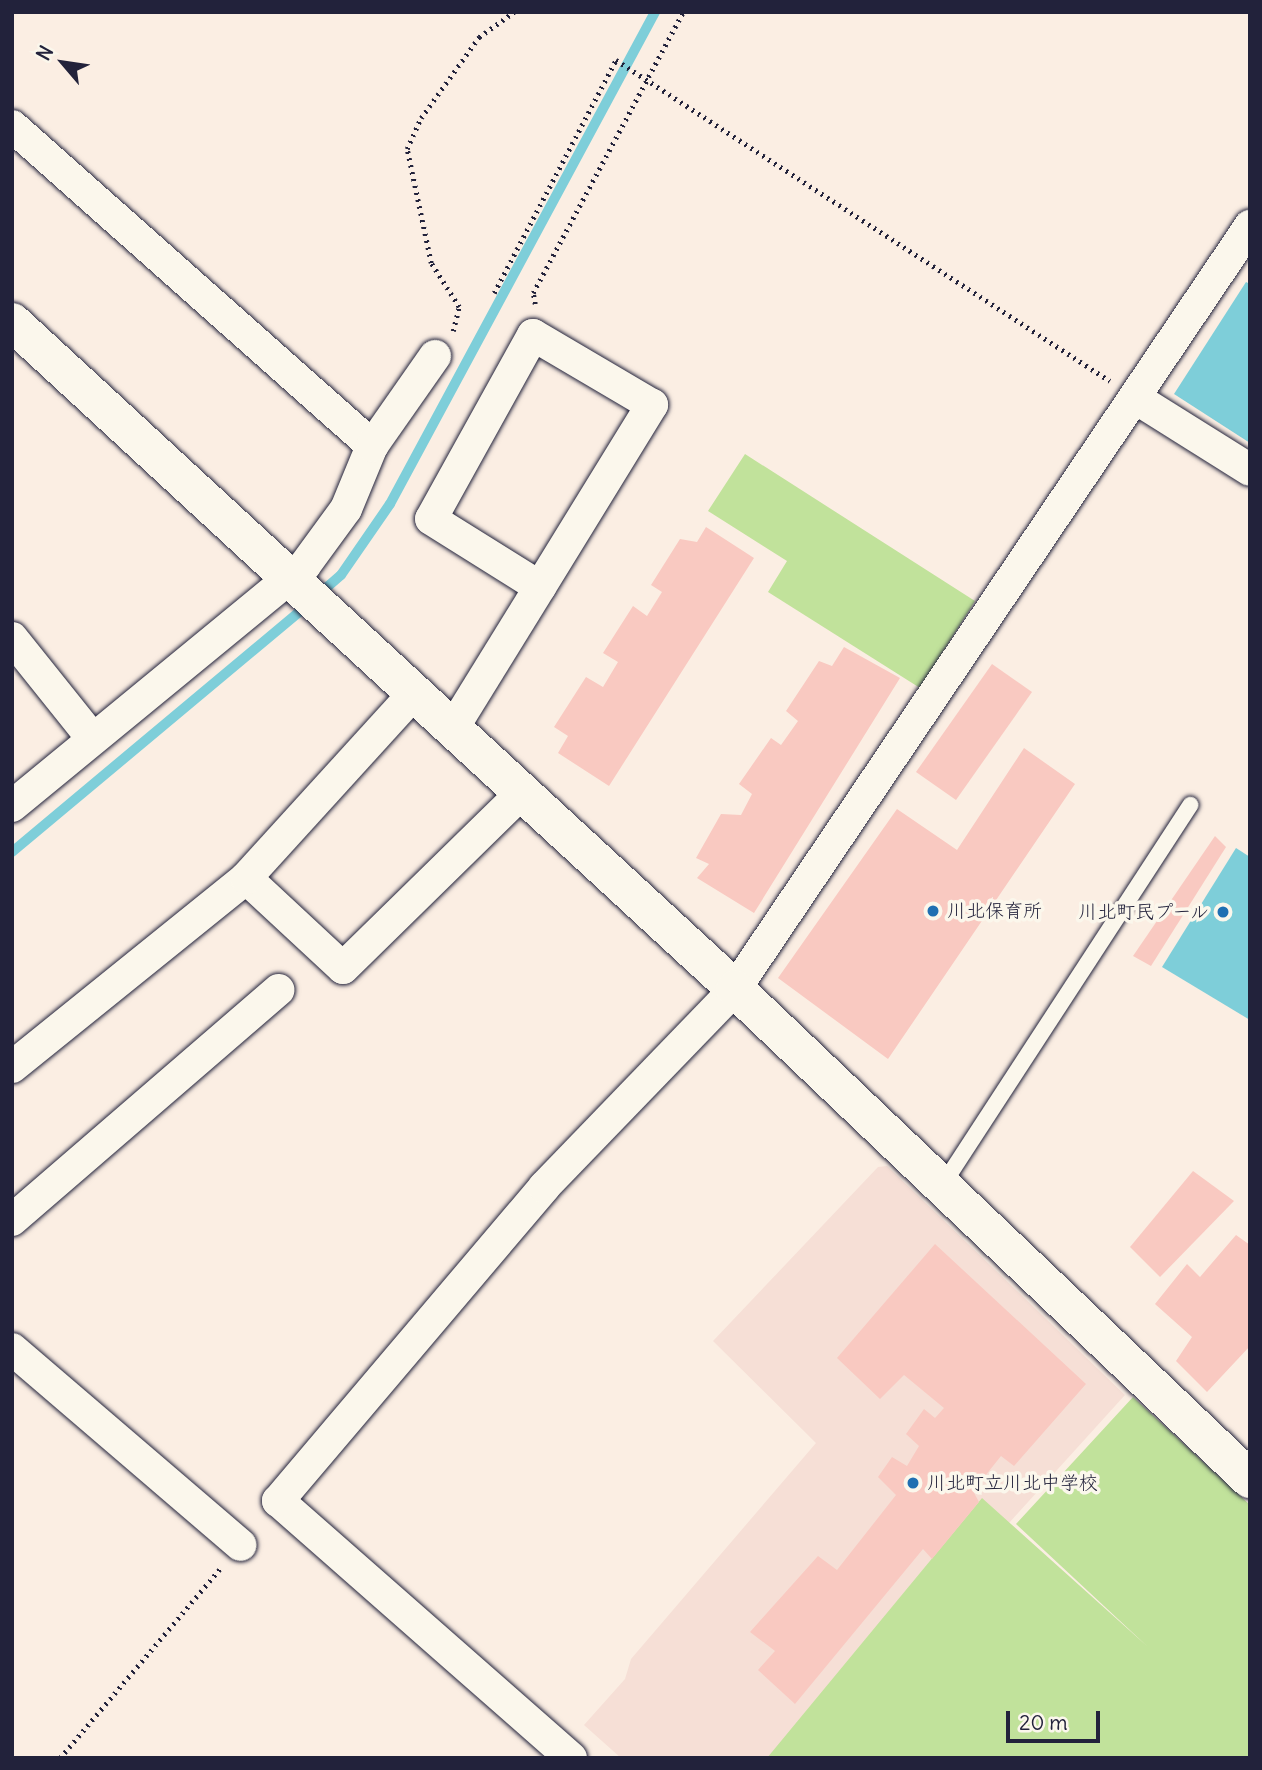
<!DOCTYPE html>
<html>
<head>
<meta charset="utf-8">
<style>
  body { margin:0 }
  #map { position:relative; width:1262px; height:1770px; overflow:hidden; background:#fbeee3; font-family:Delius,"Klee One",sans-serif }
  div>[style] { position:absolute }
  .built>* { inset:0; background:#f6dfd6 }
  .green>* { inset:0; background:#c1e29b }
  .water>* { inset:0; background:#7eced9 }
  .stream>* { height:10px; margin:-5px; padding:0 5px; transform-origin:5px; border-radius:5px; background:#7eced9 }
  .building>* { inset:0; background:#f9c9c1 }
  .path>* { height:4.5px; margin-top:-2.25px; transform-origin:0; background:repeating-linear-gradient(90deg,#22223b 0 2px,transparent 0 7px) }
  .roads { filter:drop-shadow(0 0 2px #22223b) drop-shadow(0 0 2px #22223b) }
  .lane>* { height:16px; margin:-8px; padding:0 8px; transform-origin:8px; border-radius:8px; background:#fbf7ec }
  .street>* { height:32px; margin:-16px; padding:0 16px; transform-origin:16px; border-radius:16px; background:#fbf7ec }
  .secondary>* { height:38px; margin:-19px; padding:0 19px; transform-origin:19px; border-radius:19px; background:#fbf7ec }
  .dots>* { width:19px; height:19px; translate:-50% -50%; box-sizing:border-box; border:4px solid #fbf7ec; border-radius:50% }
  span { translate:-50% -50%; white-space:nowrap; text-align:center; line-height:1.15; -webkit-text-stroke:7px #fbf7ec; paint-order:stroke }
  .poi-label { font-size:19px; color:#22223b }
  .left { translate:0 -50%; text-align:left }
  .right { translate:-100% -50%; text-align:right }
  .frame { position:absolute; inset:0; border:14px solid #22223b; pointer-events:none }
  .north { position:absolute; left:28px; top:28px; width:70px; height:70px; -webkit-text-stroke:5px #fbf7ec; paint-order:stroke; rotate:299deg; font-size:19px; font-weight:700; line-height:28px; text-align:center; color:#22223b }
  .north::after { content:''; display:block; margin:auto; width:24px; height:32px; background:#22223b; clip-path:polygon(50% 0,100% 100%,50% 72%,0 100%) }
  .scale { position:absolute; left:1006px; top:1711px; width:94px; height:32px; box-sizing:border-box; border:4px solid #22223b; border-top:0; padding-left:9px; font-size:21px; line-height:24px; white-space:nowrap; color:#22223b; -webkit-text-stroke:5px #fbf7ec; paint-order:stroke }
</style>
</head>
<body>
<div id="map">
  <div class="built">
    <div style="clip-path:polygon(887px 1166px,1125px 1395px,1009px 1523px,1202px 1696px,1250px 1758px,621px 1758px,584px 1725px,625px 1679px,631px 1659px,816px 1443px,713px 1341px,878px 1167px)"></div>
  </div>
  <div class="green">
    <div style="clip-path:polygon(745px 454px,975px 601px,920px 688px,768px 592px,787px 561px,708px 511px)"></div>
    <div style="clip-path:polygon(1133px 1397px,1250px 1505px,1250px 1758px,767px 1758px,982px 1498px,1148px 1647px,1016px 1524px)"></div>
  </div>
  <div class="water">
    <div style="clip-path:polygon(1246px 282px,1250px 284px,1250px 443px,1174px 394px)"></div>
    <div style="clip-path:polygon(1236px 848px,1250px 857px,1250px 1020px,1162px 967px)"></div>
  </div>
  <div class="stream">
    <div style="left:318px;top:595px;width:30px;rotate:-41deg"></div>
    <div style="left:341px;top:575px;width:86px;rotate:-55.4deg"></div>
    <div style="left:390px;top:504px;width:559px;rotate:-61.69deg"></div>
    <div style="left:12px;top:852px;width:385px;rotate:-39.9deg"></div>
  </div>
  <div class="building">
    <div style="clip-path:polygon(706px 527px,754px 558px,609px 786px,558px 753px,568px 736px,554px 727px,586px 677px,603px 687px,618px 662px,603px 653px,633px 606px,647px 616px,662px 592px,651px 585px,680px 539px,697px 542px)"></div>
    <div style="clip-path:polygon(844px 647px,900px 678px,754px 913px,697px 878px,709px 864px,696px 858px,721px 814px,741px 815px,752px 794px,739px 784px,771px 738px,781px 745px,798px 721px,786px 711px,819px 661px,832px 666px)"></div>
    <div style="clip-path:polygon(992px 664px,1032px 692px,956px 800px,916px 772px)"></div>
    <div style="clip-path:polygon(1024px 748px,1075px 784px,888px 1059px,778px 978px,897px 809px,957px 850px)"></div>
    <div style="clip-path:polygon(1215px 836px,1226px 847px,1151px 966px,1133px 956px)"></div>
    <div style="clip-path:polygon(1193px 1171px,1234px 1201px,1160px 1277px,1130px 1247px)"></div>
    <div style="clip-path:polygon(1236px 1235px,1250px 1245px,1250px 1346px,1207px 1392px,1176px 1361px,1192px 1337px,1155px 1304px,1187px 1264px,1200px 1277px)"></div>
    <div style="clip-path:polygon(935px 1244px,1086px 1384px,1014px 1466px,1001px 1456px,973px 1491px,979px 1502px,932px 1559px,923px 1549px,795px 1704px,758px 1670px,775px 1651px,750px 1632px,818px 1556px,837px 1570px,896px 1495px,878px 1477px,892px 1457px,907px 1466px,919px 1446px,906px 1434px,924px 1409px,935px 1418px,944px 1408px,904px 1375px,880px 1399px,837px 1358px)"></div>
  </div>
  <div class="path">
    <div style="left:494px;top:293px;width:263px;rotate:-62.4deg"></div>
    <div style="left:616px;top:60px;width:589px;rotate:33.02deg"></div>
    <div style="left:535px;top:304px;width:11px;rotate:-100deg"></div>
    <div style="left:533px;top:293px;width:319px;rotate:-61.9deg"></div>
    <div style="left:453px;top:331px;width:25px;rotate:-76deg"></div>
    <div style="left:459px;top:307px;width:52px;rotate:-122.5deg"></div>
    <div style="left:431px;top:263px;width:116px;rotate:-101.9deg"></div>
    <div style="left:407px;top:149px;width:34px;rotate:-66deg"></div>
    <div style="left:421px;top:118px;width:100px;rotate:-54.4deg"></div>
    <div style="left:479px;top:37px;width:43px;rotate:-35.5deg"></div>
    <div style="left:60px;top:1758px;width:248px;rotate:-49.8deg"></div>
  </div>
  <div class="roads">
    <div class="lane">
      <div style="left:942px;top:1186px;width:455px;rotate:-56.9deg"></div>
    </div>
    <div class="street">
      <div style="left:12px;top:126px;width:482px;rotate:41.6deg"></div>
      <div style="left:1137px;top:399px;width:133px;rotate:32.1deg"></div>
      <div style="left:12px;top:638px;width:129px;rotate:51.3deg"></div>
      <div style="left:453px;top:728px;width:166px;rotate:-58.3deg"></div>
      <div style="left:540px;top:587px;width:214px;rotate:-58.4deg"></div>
      <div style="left:652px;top:405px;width:138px;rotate:-149.5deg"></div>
      <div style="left:533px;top:335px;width:210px;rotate:119deg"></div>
      <div style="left:431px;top:519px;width:128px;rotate:32deg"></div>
      <div style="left:12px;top:806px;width:379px;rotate:-39.4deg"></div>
      <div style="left:305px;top:565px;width:69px;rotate:-53.8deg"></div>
      <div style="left:346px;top:509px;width:68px;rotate:-67.6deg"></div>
      <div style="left:372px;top:446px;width:110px;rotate:-55deg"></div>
      <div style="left:246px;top:878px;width:132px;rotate:42.9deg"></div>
      <div style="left:343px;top:968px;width:252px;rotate:-44.4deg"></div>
      <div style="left:12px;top:1067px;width:301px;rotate:-38.9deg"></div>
      <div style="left:246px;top:878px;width:251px;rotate:-47.7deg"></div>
      <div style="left:12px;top:1220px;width:352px;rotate:-40.8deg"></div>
      <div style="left:12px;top:1349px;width:301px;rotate:40.6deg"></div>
      <div style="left:571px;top:1758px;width:390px;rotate:-138.7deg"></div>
      <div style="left:278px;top:1501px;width:412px;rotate:-49.7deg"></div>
      <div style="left:544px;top:1187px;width:275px;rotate:-46deg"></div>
      <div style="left:735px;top:989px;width:921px;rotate:-55.98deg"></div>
    </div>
    <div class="secondary">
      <div style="left:12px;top:322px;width:984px;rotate:42.69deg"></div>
      <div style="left:735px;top:989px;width:711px;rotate:43.58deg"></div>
    </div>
  </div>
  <div class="dots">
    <div style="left:933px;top:911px;background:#1f6fb2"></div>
    <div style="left:1223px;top:912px;background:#1f6fb2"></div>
    <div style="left:913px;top:1483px;background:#1f6fb2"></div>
  </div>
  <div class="poi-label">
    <span class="left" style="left:947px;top:911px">川北保育所</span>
    <span class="right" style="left:1209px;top:912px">川北町民プール</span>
    <span class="left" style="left:927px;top:1483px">川北町立川北中学校</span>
  </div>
  <div class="frame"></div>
  <div class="north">N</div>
  <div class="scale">20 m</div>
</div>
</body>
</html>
